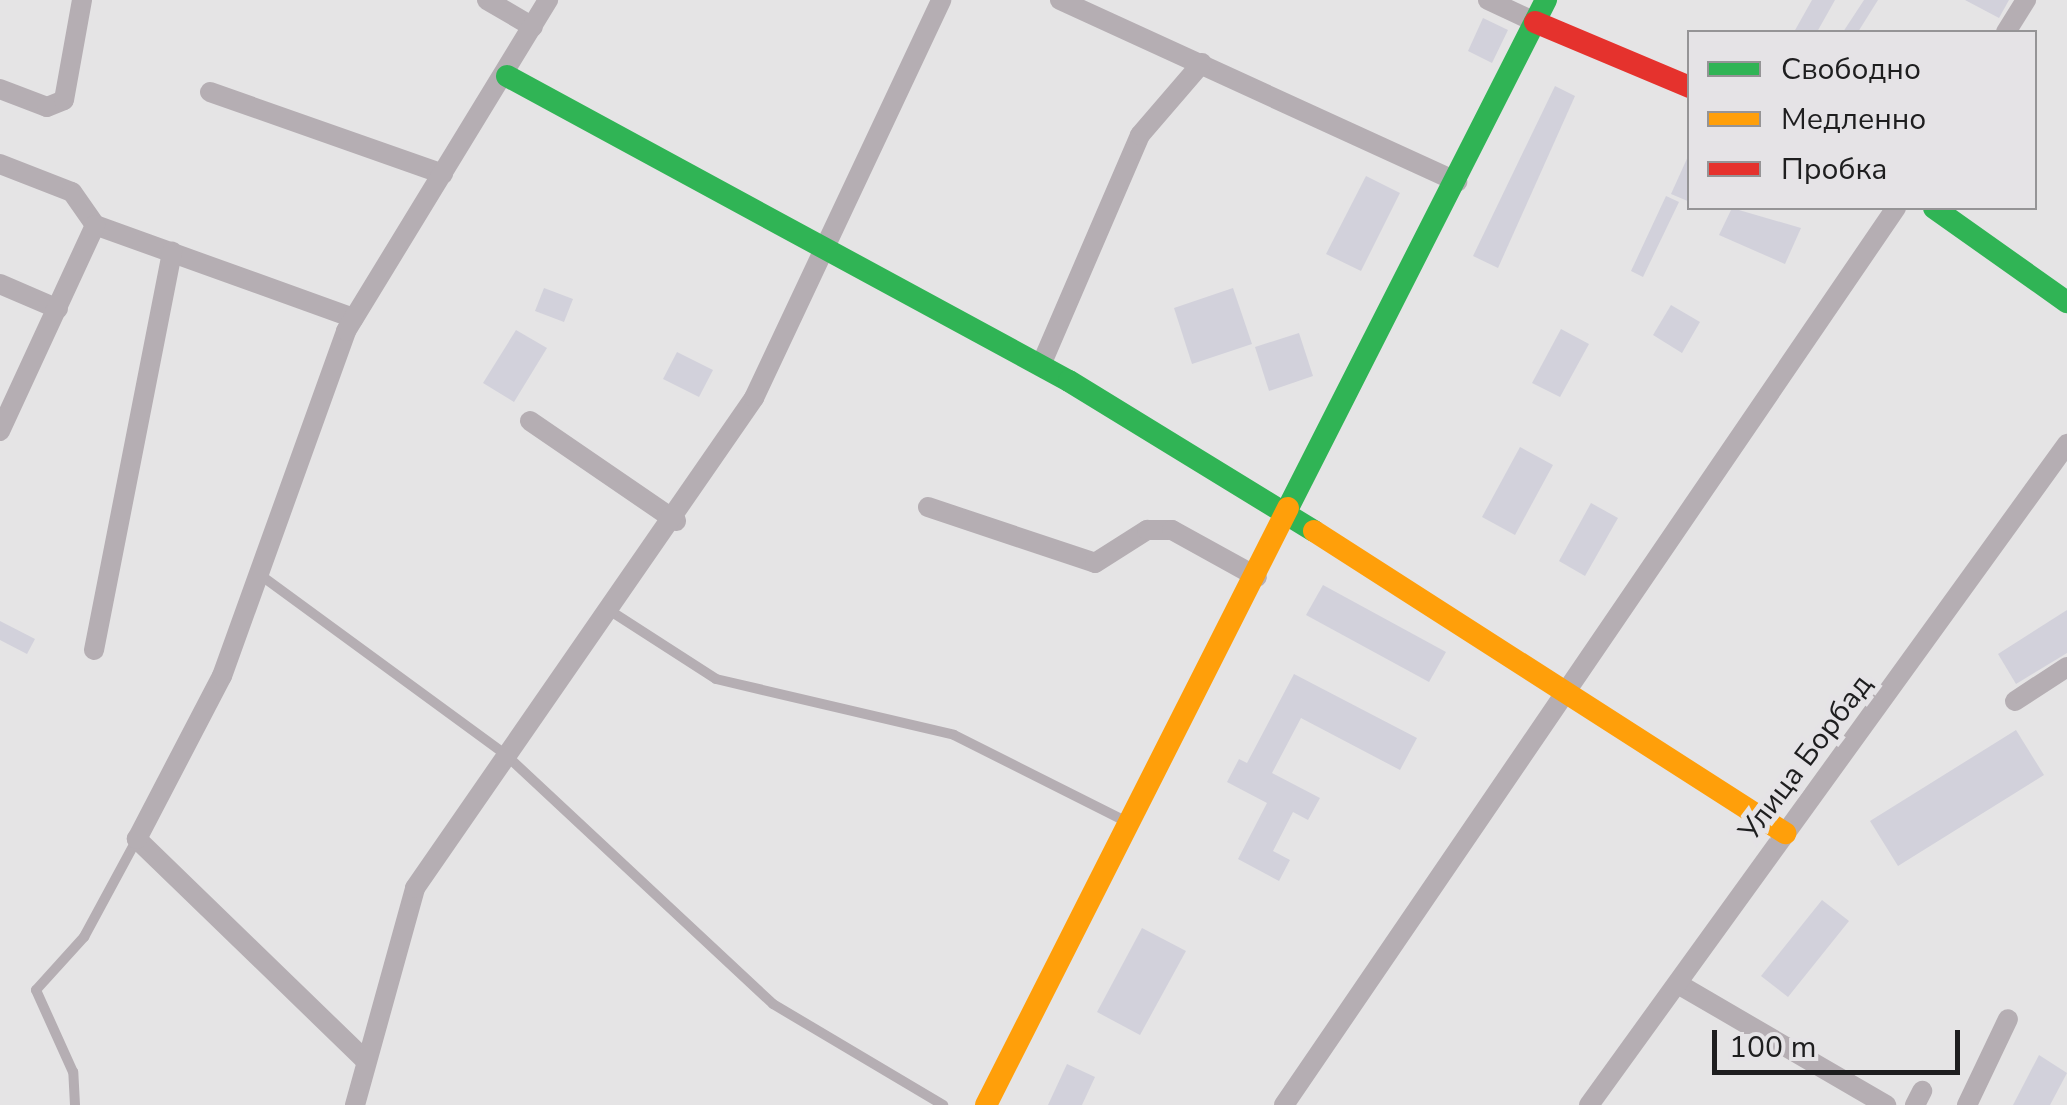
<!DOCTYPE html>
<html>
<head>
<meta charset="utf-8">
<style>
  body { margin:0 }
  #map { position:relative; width:2067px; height:1105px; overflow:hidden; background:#e5e4e5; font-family:"Nunito Sans",sans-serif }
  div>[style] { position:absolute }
  .building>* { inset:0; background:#d2d1db }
  .lane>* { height:10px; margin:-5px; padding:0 5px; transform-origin:5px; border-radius:5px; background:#b5aeb3 }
  .street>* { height:20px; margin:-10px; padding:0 10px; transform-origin:10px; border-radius:10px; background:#b5aeb3 }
  .fast>* { height:22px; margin:-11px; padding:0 11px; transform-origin:11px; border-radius:11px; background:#30b455 }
  .slow>* { height:22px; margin:-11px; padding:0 11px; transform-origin:11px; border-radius:11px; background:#ff9f0a }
  .jam>* { height:22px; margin:-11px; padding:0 11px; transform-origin:11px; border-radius:11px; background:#e5322d }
  span { translate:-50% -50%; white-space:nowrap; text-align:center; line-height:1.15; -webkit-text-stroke:10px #e5e3e6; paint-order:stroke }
  .street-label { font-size:30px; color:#1e1e1f }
  .legend { position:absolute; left:1687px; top:30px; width:350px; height:180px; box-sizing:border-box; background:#e5e3e6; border:2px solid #959496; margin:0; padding:12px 18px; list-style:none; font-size:30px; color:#1e1e1f }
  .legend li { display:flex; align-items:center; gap:20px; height:50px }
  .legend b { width:50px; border:2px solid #959496 }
  .scale { position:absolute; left:1712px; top:1030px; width:248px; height:45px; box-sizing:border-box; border:5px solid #1e1e1f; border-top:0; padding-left:12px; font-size:30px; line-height:35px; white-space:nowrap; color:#1e1e1f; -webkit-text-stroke:8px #e5e3e6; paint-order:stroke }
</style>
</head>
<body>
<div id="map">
  <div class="building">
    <div style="clip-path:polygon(1812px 0,1835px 0,1817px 32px,1794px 32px)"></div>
    <div style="clip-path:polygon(1864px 0,1878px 0,1858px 32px,1843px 32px)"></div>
    <div style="clip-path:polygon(1965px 0,2009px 0,1999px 18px)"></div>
    <div style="clip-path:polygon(1483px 18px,1508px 30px,1492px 63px,1468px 51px)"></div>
    <div style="clip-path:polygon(1555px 86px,1575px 96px,1498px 268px,1473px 256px)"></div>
    <div style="clip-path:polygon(1690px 152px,1690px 202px,1671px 194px)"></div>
    <div style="clip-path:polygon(1366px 176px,1400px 193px,1361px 271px,1326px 254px)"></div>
    <div style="clip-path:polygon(1666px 196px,1679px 202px,1643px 277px,1631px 271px)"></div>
    <div style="clip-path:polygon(1732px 208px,1801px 228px,1785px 264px,1719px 235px)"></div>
    <div style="clip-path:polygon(544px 288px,573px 299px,564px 322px,535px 311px)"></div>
    <div style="clip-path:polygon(1233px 288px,1252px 344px,1192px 364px,1174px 308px)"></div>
    <div style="clip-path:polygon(1671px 305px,1700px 322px,1682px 353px,1653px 335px)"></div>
    <div style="clip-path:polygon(1561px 329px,1589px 344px,1560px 397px,1532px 383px)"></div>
    <div style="clip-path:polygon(516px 330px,547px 348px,514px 402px,483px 383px)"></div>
    <div style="clip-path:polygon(1299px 333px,1313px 376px,1269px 391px,1255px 347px)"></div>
    <div style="clip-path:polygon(677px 352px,713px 370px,699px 397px,663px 379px)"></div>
    <div style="clip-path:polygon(1520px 447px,1553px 465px,1515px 535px,1482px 517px)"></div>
    <div style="clip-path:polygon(1591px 503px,1618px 518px,1585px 576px,1559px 561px)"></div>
    <div style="clip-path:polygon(1323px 585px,1446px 652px,1429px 682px,1306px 615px)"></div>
    <div style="clip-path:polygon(2067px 610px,2067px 653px,2016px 684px,1998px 654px)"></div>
    <div style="clip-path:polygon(0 621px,35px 639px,27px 654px,0 640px)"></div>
    <div style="clip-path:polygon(1294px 674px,1417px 738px,1400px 770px,1301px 718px,1272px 773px,1320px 798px,1308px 820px,1293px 812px,1273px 851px,1290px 860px,1279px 881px,1238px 859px,1267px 803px,1227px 782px,1239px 759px,1247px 763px)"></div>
    <div style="clip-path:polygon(2016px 730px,2044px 775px,1898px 866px,1870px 821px)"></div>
    <div style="clip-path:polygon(1822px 900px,1849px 921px,1788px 997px,1761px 976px)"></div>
    <div style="clip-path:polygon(1142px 928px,1186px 951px,1140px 1035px,1097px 1012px)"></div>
    <div style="clip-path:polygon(2039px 1055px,2067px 1073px,2050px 1105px,2013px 1105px)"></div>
    <div style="clip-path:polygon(1067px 1064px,1095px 1077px,1082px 1105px,1048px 1105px)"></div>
  </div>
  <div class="lane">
    <div style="left:259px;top:574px;width:306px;rotate:36.2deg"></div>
    <div style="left:506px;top:755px;width:365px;rotate:43deg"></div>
    <div style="left:773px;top:1004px;width:198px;rotate:30.7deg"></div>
    <div style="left:609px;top:610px;width:127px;rotate:32.8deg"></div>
    <div style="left:716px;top:679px;width:244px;rotate:13.2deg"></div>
    <div style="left:954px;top:735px;width:196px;rotate:26.7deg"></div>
    <div style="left:75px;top:1105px;width:33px;rotate:-93deg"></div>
    <div style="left:73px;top:1072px;width:90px;rotate:-114.3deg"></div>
    <div style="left:36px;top:990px;width:72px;rotate:-47.8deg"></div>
    <div style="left:84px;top:937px;width:111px;rotate:-61.6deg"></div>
  </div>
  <div class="street">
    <div style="left:487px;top:0;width:53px;rotate:30.4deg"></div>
    <div style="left:1060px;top:0;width:437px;rotate:24.6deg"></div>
    <div style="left:1488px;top:0;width:52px;rotate:25.1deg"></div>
    <div style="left:2006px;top:32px;width:38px;rotate:-58deg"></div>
    <div style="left:0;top:89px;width:50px;rotate:21deg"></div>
    <div style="left:47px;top:107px;width:18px;rotate:-22deg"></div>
    <div style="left:64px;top:100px;width:102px;rotate:-79.8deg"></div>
    <div style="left:210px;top:92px;width:247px;rotate:19.4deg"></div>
    <div style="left:0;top:164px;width:77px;rotate:21.3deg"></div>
    <div style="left:72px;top:192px;width:40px;rotate:55.1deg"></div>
    <div style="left:95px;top:225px;width:275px;rotate:19.8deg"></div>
    <div style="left:0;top:284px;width:63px;rotate:23.3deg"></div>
    <div style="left:1041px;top:365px;width:250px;rotate:-66.7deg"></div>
    <div style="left:1140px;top:135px;width:95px;rotate:-49.3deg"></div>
    <div style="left:530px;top:421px;width:177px;rotate:34.4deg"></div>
    <div style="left:0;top:431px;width:227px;rotate:-65.2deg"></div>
    <div style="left:928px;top:507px;width:176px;rotate:18.5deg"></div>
    <div style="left:1095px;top:563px;width:62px;rotate:-32.4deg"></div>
    <div style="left:1147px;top:530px;width:25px"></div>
    <div style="left:1172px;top:530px;width:97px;rotate:28.9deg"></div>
    <div style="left:94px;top:650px;width:406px;rotate:-78.9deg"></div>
    <div style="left:2015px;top:701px;width:62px;rotate:-33.2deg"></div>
    <div style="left:1678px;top:984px;width:241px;rotate:30.2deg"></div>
    <div style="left:365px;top:1060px;width:318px;rotate:-135.9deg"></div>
    <div style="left:137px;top:839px;width:184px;rotate:-62.5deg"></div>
    <div style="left:222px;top:676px;width:367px;rotate:-70.2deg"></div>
    <div style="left:346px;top:331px;width:388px;rotate:-58.6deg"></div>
    <div style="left:355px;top:1105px;width:225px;rotate:-74.5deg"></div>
    <div style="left:415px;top:888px;width:596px;rotate:-55.32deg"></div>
    <div style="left:754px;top:398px;width:440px;rotate:-64.8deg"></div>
    <div style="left:1284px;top:1105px;width:1086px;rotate:-55.7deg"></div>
    <div style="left:1589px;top:1105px;width:816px;rotate:-54.13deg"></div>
    <div style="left:1915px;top:1105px;width:16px;rotate:-63deg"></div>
    <div style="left:1967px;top:1105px;width:95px;rotate:-64.5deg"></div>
  </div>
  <div class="fast">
    <div style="left:507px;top:76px;width:639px;rotate:28.49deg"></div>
    <div style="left:1069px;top:381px;width:287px;rotate:31.5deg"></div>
    <div style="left:1934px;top:208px;width:163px;rotate:35.3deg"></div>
    <div style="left:1288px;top:508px;width:570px;rotate:-63.08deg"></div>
  </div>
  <div class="slow">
    <div style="left:1314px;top:531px;width:560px;rotate:32.67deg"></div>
    <div style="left:986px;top:1105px;width:669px;rotate:-63.17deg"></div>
  </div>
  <div class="jam">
    <div style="left:1535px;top:22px;width:168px;rotate:22.8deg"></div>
  </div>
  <div class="street-label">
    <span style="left:1806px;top:758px;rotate:-53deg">Улица Борбад</span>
  </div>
  <ul class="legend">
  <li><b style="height:12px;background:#30b455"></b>Свободно</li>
  <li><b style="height:12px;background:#ff9f0a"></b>Медленно</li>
  <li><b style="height:12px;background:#e5322d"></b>Пробка</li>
  </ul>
  <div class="scale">100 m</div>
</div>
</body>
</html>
